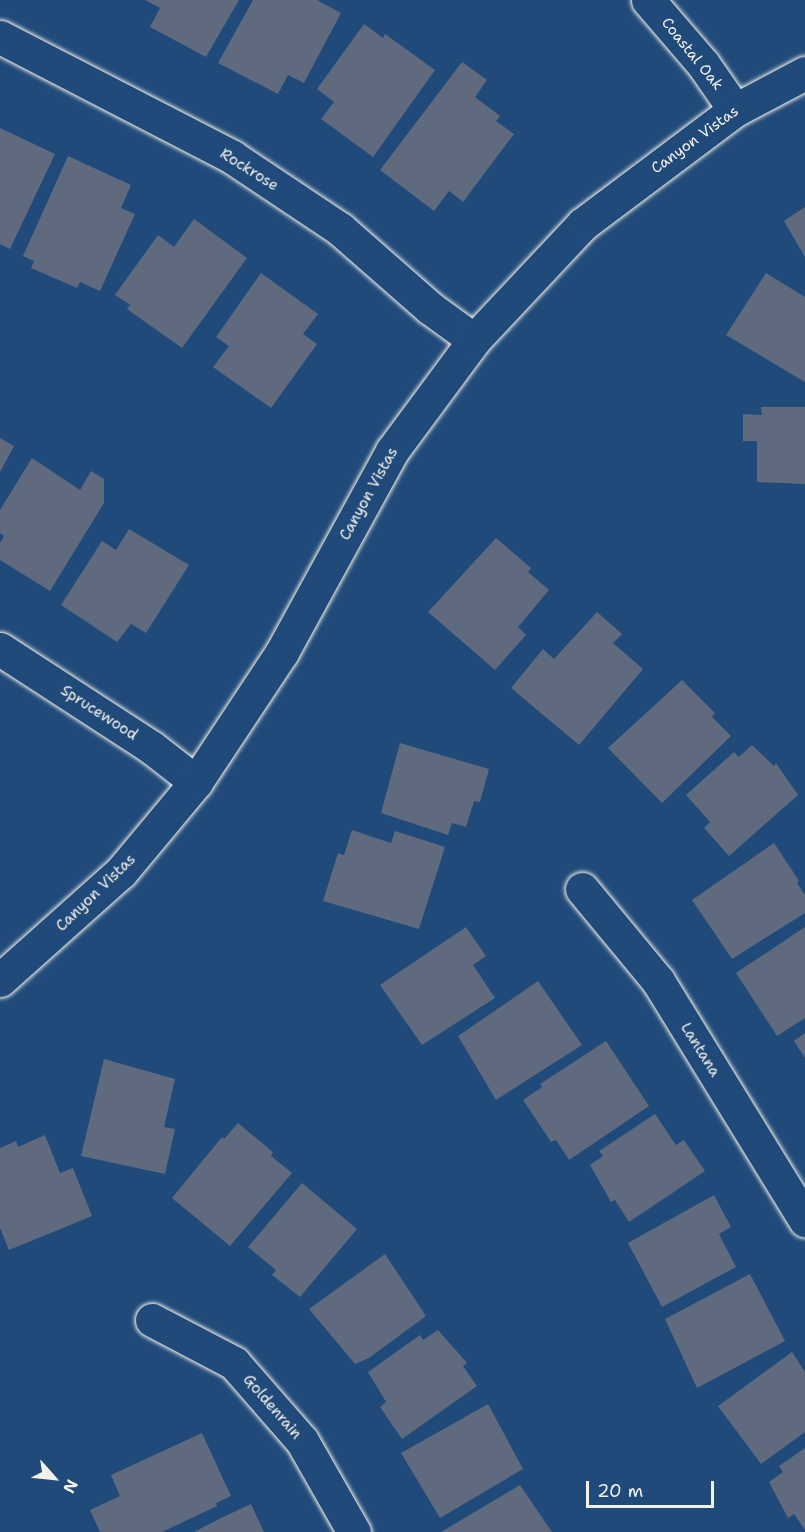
<!DOCTYPE html>
<html>
<head>
<meta charset="utf-8">
<style>
  body { margin:0 }
  #map { position:relative; width:805px; height:1532px; overflow:hidden; background:#1f4a7a; font-family:"Shantell Sans",sans-serif }
  div>[style] { position:absolute }
  .building>* { inset:0; background:#5f6a7f }
  .roads { filter:drop-shadow(0 0 2px #f4f1e8) drop-shadow(0 0 2px #f4f1e8) }
  .street>* { height:33px; margin:-16.5px; padding:0 16.5px; transform-origin:16.5px; border-radius:16.5px; background:#1f4a7a }
  .secondary>* { height:33px; margin:-16.5px; padding:0 16.5px; transform-origin:16.5px; border-radius:16.5px; background:#1f4a7a }
  span { translate:-50% -50%; white-space:nowrap; text-align:center; line-height:1.15; -webkit-text-stroke:6px #1f4a7a; paint-order:stroke }
  .street-label { font-size:15px; color:#f4f1e8 }
  .north { position:absolute; left:24px; top:1448px; width:60px; height:60px; -webkit-text-stroke:4px #1f4a7a; paint-order:stroke; rotate:117deg; font-size:16px; font-weight:700; line-height:24px; text-align:center; color:#f4f1e8 }
  .north::after { content:''; display:block; margin:auto; width:21px; height:27px; background:#f4f1e8; clip-path:polygon(50% 0,100% 100%,50% 72%,0 100%) }
  .scale { position:absolute; left:586px; top:1481px; width:128px; height:27px; box-sizing:border-box; border:3px solid #f4f1e8; border-top:0; padding-left:8px; font-size:18px; line-height:21px; white-space:nowrap; color:#f4f1e8; -webkit-text-stroke:4px #1f4a7a; paint-order:stroke }
</style>
</head>
<body>
<div id="map">
  <div class="building">
    <div style="clip-path:polygon(145px 0,239px 0,206px 57px,150px 27px,160px 8px)"></div>
    <div style="clip-path:polygon(253px 0,317px 0,341px 13px,304px 83px,288px 75px,278px 94px,218px 63px)"></div>
    <div style="clip-path:polygon(364px 24px,383px 38px,385px 34px,435px 70px,373px 157px,321px 119px,334px 102px,317px 89px)"></div>
    <div style="clip-path:polygon(462px 62px,487px 80px,475px 97px,500px 116px,496px 121px,514px 134px,463px 202px,449px 191px,434px 211px,380px 170px)"></div>
    <div style="clip-path:polygon(0 128px,55px 154px,10px 249px,0 244px)"></div>
    <div style="clip-path:polygon(68px 156px,131px 185px,121px 208px,135px 214px,100px 291px,80px 282px,77px 288px,31px 268px,34px 261px,23px 256px)"></div>
    <div style="clip-path:polygon(805px 207px,805px 257px,784px 221px)"></div>
    <div style="clip-path:polygon(194px 219px,247px 258px,182px 348px,127px 309px,130px 305px,115px 295px,158px 235px,174px 247px)"></div>
    <div style="clip-path:polygon(261px 273px,318px 314px,303px 334px,317px 344px,271px 408px,213px 367px,229px 346px,216px 337px)"></div>
    <div style="clip-path:polygon(766px 273px,805px 297px,805px 382px,726px 335px)"></div>
    <div style="clip-path:polygon(761px 407px,805px 407px,805px 484px,757px 482px,757px 441px,743px 441px,743px 414px,762px 415px)"></div>
    <div style="clip-path:polygon(0 438px,14px 446px,0 472px)"></div>
    <div style="clip-path:polygon(32px 458px,80px 490px,91px 471px,104px 479px,104px 503px,50px 591px,0 560px,0 543px,4px 536px,0 533px,0 510px)"></div>
    <div style="clip-path:polygon(129px 529px,189px 565px,146px 633px,131px 624px,117px 642px,61px 605px,102px 541px,116px 550px)"></div>
    <div style="clip-path:polygon(496px 538px,531px 568px,528px 572px,549px 590px,518px 627px,526px 635px,495px 670px,428px 612px)"></div>
    <div style="clip-path:polygon(597px 612px,622px 634px,613px 643px,643px 669px,579px 745px,511px 688px,543px 649px,554px 659px)"></div>
    <div style="clip-path:polygon(682px 680px,715px 713px,712px 717px,731px 736px,662px 803px,608px 748px)"></div>
    <div style="clip-path:polygon(400px 743px,489px 769px,480px 802px,474px 801px,466px 827px,452px 823px,448px 835px,381px 813px)"></div>
    <div style="clip-path:polygon(752px 745px,774px 766px,776px 763px,798px 795px,729px 856px,704px 828px,710px 822px,686px 795px,734px 752px,739px 757px)"></div>
    <div style="clip-path:polygon(352px 830px,391px 843px,395px 831px,445px 847px,419px 929px,323px 901px,338px 853px,344px 855px)"></div>
    <div style="clip-path:polygon(774px 843px,799px 881px,797px 883px,805px 895px,805px 913px,732px 959px,692px 900px)"></div>
    <div style="clip-path:polygon(466px 927px,486px 956px,473px 965px,495px 998px,422px 1045px,380px 985px)"></div>
    <div style="clip-path:polygon(805px 927px,805px 1018px,777px 1036px,736px 973px)"></div>
    <div style="clip-path:polygon(538px 981px,582px 1045px,496px 1100px,458px 1036px)"></div>
    <div style="clip-path:polygon(805px 1033px,805px 1058px,794px 1041px)"></div>
    <div style="clip-path:polygon(606px 1041px,649px 1106px,569px 1160px,556px 1140px,551px 1142px,523px 1100px,542px 1087px,540px 1084px)"></div>
    <div style="clip-path:polygon(104px 1059px,175px 1079px,164px 1127px,175px 1129px,165px 1174px,81px 1156px)"></div>
    <div style="clip-path:polygon(655px 1114px,676px 1145px,684px 1140px,705px 1171px,629px 1222px,615px 1200px,611px 1202px,590px 1165px,603px 1156px,599px 1151px)"></div>
    <div style="clip-path:polygon(238px 1123px,273px 1152px,271px 1156px,292px 1173px,230px 1246px,172px 1198px,222px 1137px,224px 1139px)"></div>
    <div style="clip-path:polygon(45px 1135px,60px 1173px,73px 1168px,92px 1216px,9px 1250px,0 1228px,0 1148px,16px 1141px,18px 1147px)"></div>
    <div style="clip-path:polygon(302px 1183px,357px 1229px,300px 1297px,272px 1275px,276px 1270px,248px 1247px)"></div>
    <div style="clip-path:polygon(714px 1195px,731px 1227px,719px 1234px,736px 1267px,662px 1307px,628px 1243px)"></div>
    <div style="clip-path:polygon(385px 1254px,426px 1316px,369px 1358px,355px 1364px,309px 1309px)"></div>
    <div style="clip-path:polygon(750px 1274px,785px 1341px,697px 1388px,665px 1319px)"></div>
    <div style="clip-path:polygon(438px 1330px,467px 1363px,463px 1366px,477px 1386px,402px 1439px,380px 1407px,386px 1402px,368px 1372px,420px 1335px,423px 1340px)"></div>
    <div style="clip-path:polygon(792px 1352px,805px 1372px,805px 1432px,761px 1464px,718px 1406px)"></div>
    <div style="clip-path:polygon(488px 1404px,523px 1469px,440px 1518px,401px 1453px)"></div>
    <div style="clip-path:polygon(202px 1433px,231px 1496px,216px 1503px,217px 1506px,162px 1532px,100px 1532px,90px 1510px,120px 1496px,111px 1475px)"></div>
    <div style="clip-path:polygon(805px 1448px,805px 1530px,794px 1514px,788px 1518px,769px 1482px,783px 1472px,779px 1466px)"></div>
    <div style="clip-path:polygon(520px 1485px,552px 1532px,441px 1532px)"></div>
    <div style="clip-path:polygon(251px 1504px,264px 1532px,194px 1532px,219px 1519px)"></div>
  </div>
  <div class="roads">
    <div class="street">
      <div style="left:648px;top:0;width:84px;rotate:49.3deg"></div>
      <div style="left:703px;top:64px;width:56px;rotate:55.2deg"></div>
      <div style="left:0;top:37px;width:261px;rotate:27.3deg"></div>
      <div style="left:232px;top:157px;width:130px;rotate:33.7deg"></div>
      <div style="left:340px;top:229px;width:120px;rotate:41.3deg"></div>
      <div style="left:430px;top:308px;width:54px;rotate:36deg"></div>
      <div style="left:0;top:649px;width:180px;rotate:33deg"></div>
      <div style="left:151px;top:747px;width:57px;rotate:37.9deg"></div>
      <div style="left:582px;top:889px;width:119px;rotate:50.4deg"></div>
      <div style="left:658px;top:981px;width:281px;rotate:58.4deg"></div>
      <div style="left:152px;top:1320px;width:93px;rotate:27.7deg"></div>
      <div style="left:234px;top:1363px;width:103px;rotate:48.9deg"></div>
      <div style="left:302px;top:1441px;width:105px;rotate:60.3deg"></div>
    </div>
    <div class="secondary">
      <div style="left:0;top:980px;width:162px;rotate:-41.8deg"></div>
      <div style="left:121px;top:872px;width:117px;rotate:-50.2deg"></div>
      <div style="left:196px;top:782px;width:156px;rotate:-56.5deg"></div>
      <div style="left:282px;top:652px;width:229px;rotate:-61.3deg"></div>
      <div style="left:392px;top:451px;width:138px;rotate:-53.5deg"></div>
      <div style="left:474px;top:340px;width:159px;rotate:-46.8deg"></div>
      <div style="left:583px;top:224px;width:190px;rotate:-36.9deg"></div>
      <div style="left:735px;top:110px;width:79px;rotate:-27.9deg"></div>
    </div>
  </div>
  <div class="street-label">
    <span style="left:692px;top:54px;rotate:51deg">Coastal Oak</span>
    <span style="left:695px;top:140px;rotate:-36deg">Canyon Vistas</span>
    <span style="left:249px;top:170px;rotate:32deg">Rockrose</span>
    <span style="left:369px;top:494px;rotate:-61deg">Canyon Vistas</span>
    <span style="left:99px;top:713px;rotate:33deg">Sprucewood</span>
    <span style="left:96px;top:893px;rotate:-44deg">Canyon Vistas</span>
    <span style="left:700px;top:1050px;rotate:58deg">Lantana</span>
    <span style="left:272px;top:1407px;rotate:49deg">Goldenrain</span>
  </div>
  <div class="north">N</div>
  <div class="scale">20 m</div>
</div>
</body>
</html>
